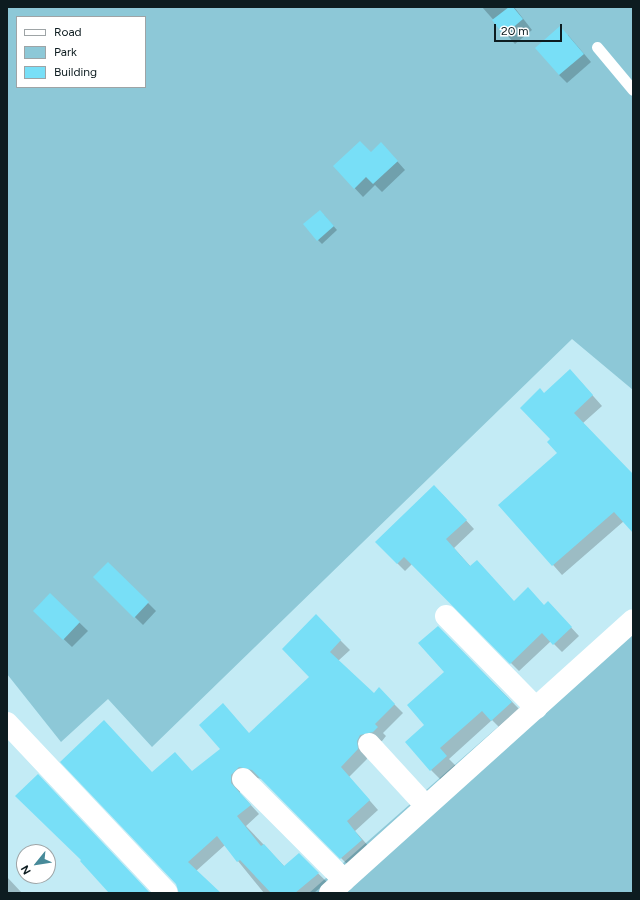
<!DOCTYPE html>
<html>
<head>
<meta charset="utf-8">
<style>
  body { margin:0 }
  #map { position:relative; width:640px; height:900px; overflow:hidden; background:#c3ebf5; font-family:Figtree,sans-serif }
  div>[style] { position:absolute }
  .green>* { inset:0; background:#8dc8d7 }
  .shadow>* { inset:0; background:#0003 }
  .building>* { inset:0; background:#78dff7 }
  .lane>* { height:11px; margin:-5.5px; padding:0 5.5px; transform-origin:5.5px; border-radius:5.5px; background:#fff }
  .street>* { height:22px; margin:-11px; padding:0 11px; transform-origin:11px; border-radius:11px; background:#fff }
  span { translate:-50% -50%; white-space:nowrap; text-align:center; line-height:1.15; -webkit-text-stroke:4px #fff; paint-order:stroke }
  .frame { position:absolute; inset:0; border:8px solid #0d1c20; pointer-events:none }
  .legend { position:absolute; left:16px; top:16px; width:130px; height:72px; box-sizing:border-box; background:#fff; border:1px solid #9ea4a6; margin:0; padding:5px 7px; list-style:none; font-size:12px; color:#0d1c20 }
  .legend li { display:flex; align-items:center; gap:8px; height:20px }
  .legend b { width:20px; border:1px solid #9ea4a6 }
  .north { position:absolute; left:16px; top:844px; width:40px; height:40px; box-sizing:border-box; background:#fff; border:1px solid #9ea4a6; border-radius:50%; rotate:240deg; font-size:11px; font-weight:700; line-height:16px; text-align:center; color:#0d1c20 }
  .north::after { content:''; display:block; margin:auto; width:14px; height:18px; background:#478a99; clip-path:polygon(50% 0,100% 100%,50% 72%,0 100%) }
  .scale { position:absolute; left:494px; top:24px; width:68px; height:18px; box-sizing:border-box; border:2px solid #0d1c20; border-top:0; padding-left:5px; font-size:12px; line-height:14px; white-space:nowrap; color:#0d1c20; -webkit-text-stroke:3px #fff; paint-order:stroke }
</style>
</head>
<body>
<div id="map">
  <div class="green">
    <div style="clip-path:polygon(evenodd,7px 7px,633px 7px,633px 390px,572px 339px,152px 747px,108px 699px,61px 742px,7px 674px,7px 7px,17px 17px,145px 17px,145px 87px,17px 87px,17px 17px)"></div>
    <div style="clip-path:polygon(633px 608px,633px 893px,309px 893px)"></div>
  </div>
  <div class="shadow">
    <div style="clip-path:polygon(482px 7px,514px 7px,532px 30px,515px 44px)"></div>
    <div style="clip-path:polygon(568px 35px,591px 62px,567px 83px,559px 75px)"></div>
    <div style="clip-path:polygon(389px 152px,405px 170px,382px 192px,375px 185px,363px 197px,334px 166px)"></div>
    <div style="clip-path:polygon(324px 215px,337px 230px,322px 244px,318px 240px)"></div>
    <div style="clip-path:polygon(579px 380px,602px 406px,583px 423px,633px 476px,633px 531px,624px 521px,562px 575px,500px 505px,559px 453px,552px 439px,544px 394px)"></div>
    <div style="clip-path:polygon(442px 494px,474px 529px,454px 548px,471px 567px,514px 602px,545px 606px,556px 611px,579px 636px,562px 652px,551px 641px,519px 671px,412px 564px,405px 571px,376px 542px)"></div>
    <div style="clip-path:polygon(108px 563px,156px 611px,143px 625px,94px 577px)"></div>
    <div style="clip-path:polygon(50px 594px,88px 631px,72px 647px,34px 611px)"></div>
    <div style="clip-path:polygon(316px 616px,350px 650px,338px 661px,374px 694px,379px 689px,403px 713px,383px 733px,386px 736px,382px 741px,369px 744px,366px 750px,367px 759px,349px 777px,378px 810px,355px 831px,371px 849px,350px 867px,262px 779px,249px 776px,240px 785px,240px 793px,259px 814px,246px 826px,285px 867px,299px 855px,327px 882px,314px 893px,264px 893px,225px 845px,196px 871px,219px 893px,179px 893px,152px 773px,192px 772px,250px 734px,311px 677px)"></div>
    <div style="clip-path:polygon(438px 627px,522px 712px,502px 730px,492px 720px,449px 759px,456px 766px,441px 780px,431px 770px,426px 725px,445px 672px)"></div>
    <div style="clip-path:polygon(7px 877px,22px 893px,7px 893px)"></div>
  </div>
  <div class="building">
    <div style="clip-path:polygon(509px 7px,513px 7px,523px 19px,504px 35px,492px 20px)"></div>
    <div style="clip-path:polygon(560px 26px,584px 54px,559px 75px,535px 48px)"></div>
    <div style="clip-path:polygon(360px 141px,371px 152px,381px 142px,398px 161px,373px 184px,366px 177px,354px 189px,333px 166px)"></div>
    <div style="clip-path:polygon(320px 210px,334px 226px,317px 241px,303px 224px)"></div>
    <div style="clip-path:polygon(570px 369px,593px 395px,574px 413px,633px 474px,633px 533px,614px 512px,552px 566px,498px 505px,557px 453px,547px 442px,550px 439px,520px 408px,540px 388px,544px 393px)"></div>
    <div style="clip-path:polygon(434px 485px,467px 520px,446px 539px,470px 566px,477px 560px,514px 601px,528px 587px,544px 605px,548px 601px,572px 627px,553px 645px,542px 633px,510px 664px,404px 557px,397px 564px,375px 542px)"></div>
    <div style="clip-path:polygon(108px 562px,149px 602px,134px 618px,93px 577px)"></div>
    <div style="clip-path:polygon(50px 593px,80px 622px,63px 640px,33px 611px)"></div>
    <div style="clip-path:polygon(316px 614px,341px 640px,330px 652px,374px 693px,379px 687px,395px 704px,375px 724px,378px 727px,373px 732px,360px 735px,357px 741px,358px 749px,341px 767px,370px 800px,347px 821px,362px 840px,340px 859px,252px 770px,239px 767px,231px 775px,231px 783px,251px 805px,237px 816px,261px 846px,264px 844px,284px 866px,299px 853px,319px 873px,295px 893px,271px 893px,240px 860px,237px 862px,217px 836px,188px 862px,221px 893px,179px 893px,176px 884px,60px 762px,104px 720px,152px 772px,175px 752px,192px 771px,220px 749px,199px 725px,223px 703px,249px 733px,309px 677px,282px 649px)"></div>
    <div style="clip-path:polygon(438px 626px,512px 702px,491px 721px,482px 711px,440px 748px,447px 756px,430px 771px,405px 742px,424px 725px,407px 705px,444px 672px,418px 643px)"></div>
    <div style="clip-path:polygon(38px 774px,150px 893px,109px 893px,80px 861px,81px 860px,15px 796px)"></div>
  </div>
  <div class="lane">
    <div style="left:597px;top:47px;width:56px;rotate:50.1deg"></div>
  </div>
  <div class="street">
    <div style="left:446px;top:616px;width:129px;rotate:45.6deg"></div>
    <div style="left:7px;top:723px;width:233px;rotate:46.7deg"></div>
    <div style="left:369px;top:744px;width:84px;rotate:47.4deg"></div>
    <div style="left:243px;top:779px;width:143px;rotate:45deg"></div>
    <div style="left:330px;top:893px;width:408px;rotate:-42deg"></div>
  </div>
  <div class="frame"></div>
  <ul class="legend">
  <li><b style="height:5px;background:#fff"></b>Road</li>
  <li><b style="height:11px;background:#8dc8d7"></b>Park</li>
  <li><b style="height:11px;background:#78dff7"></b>Building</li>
  </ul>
  <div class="north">N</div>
  <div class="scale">20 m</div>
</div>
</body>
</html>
